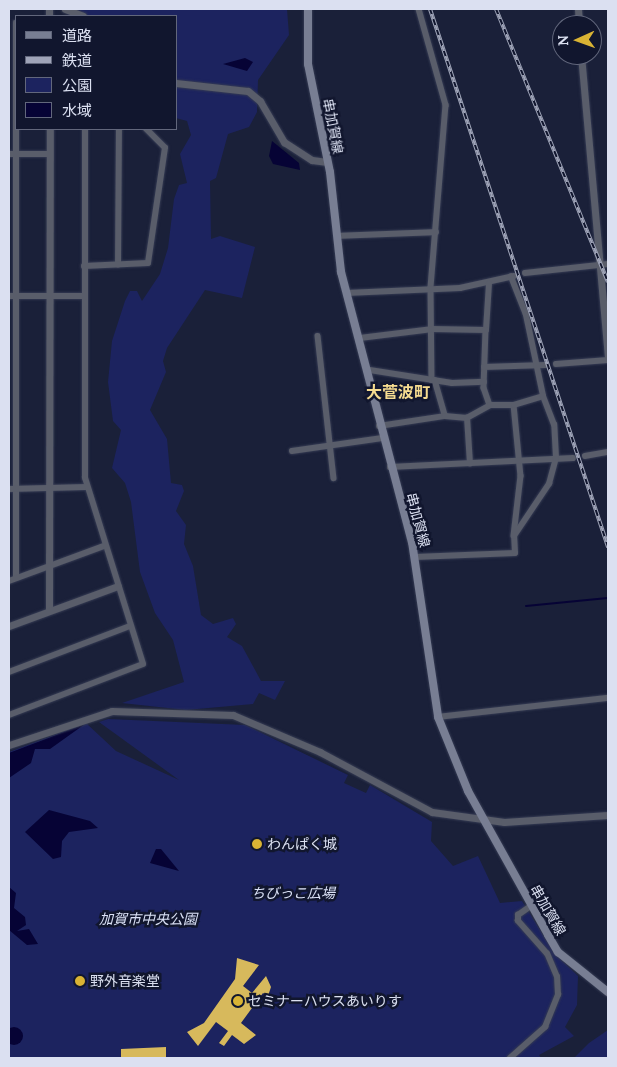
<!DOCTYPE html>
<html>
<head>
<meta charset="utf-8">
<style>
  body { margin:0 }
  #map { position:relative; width:617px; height:1067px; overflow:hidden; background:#1a2039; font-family:Lora,"Noto Sans JP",serif }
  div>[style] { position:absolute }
  .green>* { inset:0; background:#1c235f }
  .water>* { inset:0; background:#060335 }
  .round { border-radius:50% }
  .stream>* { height:2px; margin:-1px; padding:0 1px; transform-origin:1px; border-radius:1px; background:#060335 }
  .building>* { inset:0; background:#d7b95c }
  .minor-tunnel>* { height:5.5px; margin-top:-2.75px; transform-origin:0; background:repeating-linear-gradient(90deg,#373d55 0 5.5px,transparent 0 8.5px) }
  .roads { filter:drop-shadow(0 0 1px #353b53) drop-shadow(0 0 1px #353b53) }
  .minor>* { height:5.5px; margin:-2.75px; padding:0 2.75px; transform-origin:2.75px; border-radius:2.75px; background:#595d6a }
  .tertiary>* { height:7px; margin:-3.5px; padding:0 3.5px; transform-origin:3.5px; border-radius:3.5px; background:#595d6a }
  .secondary>* { height:8px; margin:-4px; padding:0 4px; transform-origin:4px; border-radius:4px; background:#787e93 }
  .rail>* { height:4px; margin-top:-2px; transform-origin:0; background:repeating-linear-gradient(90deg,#11162e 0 5.5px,#9fa4b8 0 11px); box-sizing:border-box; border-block:1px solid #9fa4b8 }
  .dots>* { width:14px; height:14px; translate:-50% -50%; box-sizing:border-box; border:2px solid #11162e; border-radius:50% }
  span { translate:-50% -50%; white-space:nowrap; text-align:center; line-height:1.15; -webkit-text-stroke:5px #11162e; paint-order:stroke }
  .street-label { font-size:14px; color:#dbe0f1 }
  .poi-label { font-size:14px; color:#dbe0f1 }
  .left { translate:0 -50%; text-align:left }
  .park-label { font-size:14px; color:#dae1f6; font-style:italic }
  .quarter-label { font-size:16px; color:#f6dc90; font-weight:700 }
  .frame { position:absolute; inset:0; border:10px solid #dbe0f1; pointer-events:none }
  .legend { position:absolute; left:15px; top:15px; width:162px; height:115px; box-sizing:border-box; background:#11162e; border:1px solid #62677c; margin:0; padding:6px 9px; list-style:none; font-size:15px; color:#dbe0f1 }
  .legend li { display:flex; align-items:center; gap:10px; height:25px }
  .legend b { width:25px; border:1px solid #62677c }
  .north { position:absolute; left:552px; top:15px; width:50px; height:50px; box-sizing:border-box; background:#11162e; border:1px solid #62677c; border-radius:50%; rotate:268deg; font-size:14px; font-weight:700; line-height:20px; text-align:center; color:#dbe0f1 }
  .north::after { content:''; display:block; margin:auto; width:18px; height:22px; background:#d9b334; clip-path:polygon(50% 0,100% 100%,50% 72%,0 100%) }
</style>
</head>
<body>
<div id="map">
  <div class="green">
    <div style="clip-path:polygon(63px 9px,287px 9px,289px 35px,258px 80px,257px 112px,249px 127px,228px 134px,216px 178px,210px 181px,211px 239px,220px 236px,255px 247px,242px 298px,205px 290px,167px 348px,163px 361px,166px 372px,150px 410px,167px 439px,171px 483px,182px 485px,184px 491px,176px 511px,186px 525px,184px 544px,193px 566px,201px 615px,213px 624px,233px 618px,236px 624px,227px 637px,242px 646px,261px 681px,285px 681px,275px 700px,259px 693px,253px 704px,186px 710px,122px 703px,184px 682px,173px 640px,155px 613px,140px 572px,131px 502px,125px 483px,112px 468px,121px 430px,113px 421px,108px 382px,112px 341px,125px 301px,130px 291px,137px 291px,142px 301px,160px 274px,168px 248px,174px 199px,179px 185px,187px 183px,180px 154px,191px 135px,187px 121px,176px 118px,176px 16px,69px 16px)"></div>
    <div style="clip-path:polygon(108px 719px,245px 725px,348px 775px,344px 783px,366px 793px,370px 785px,432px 822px,431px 841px,453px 866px,478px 856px,500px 903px,522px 901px,555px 954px,578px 976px,577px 1005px,565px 1027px,574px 1036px,539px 1055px,541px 1058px,9px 1058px,9px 752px,86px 723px,116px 751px,179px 780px,99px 722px)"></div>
    <div style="clip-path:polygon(608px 1030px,608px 1058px,574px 1058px,589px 1043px)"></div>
  </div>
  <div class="water">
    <div style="clip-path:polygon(245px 58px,253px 62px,247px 71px,223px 64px)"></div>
    <div style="clip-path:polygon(272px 141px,299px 163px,300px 170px,273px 164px,269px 156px)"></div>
    <div style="clip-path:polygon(85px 724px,50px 749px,35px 749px,31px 763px,9px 778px,9px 753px)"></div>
    <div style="clip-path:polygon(49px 810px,90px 821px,98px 828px,69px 832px,62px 841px,61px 857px,53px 859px,25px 832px)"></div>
    <div style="clip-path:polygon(156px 849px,161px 849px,179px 871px,150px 863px)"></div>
    <div style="clip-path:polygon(9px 887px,16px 893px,14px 908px,25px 917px,26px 925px,17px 931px,29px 929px,38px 944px,27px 945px,9px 930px)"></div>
    <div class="round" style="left:5px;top:1027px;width:18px;height:18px"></div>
  </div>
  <div class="stream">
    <div style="left:526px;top:606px;width:82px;rotate:-5.6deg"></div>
  </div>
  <div class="building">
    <div style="clip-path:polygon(237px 958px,259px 965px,243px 986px,252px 993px,266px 976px,271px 987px,268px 996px,263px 993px,241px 1023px,256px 1035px,244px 1044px,232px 1035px,224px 1046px,219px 1043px,228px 1031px,216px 1022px,198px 1046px,187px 1032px,204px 1023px,235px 979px)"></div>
    <div style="clip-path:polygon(166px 1047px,166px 1058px,121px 1058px,121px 1049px)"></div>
  </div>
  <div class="minor-tunnel">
    <div style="left:514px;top:276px;width:11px;rotate:-15deg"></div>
  </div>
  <div class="roads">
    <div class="minor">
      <div style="left:419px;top:9px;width:100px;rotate:74.3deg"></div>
      <div style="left:446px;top:105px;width:184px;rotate:94.7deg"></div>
      <div style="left:431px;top:288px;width:92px;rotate:89.4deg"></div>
      <div style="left:16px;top:23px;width:555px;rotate:90deg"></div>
      <div style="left:9px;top:154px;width:41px"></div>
      <div style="left:337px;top:236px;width:99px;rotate:-2.3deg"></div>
      <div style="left:118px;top:265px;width:136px;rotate:-89.6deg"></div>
      <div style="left:84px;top:266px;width:64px;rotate:-2.7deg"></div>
      <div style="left:148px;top:263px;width:116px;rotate:-81.6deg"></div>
      <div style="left:165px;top:148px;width:27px;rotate:-135deg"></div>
      <div style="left:525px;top:273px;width:83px;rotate:-6.2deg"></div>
      <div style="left:346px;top:293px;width:114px;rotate:-2.5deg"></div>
      <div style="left:460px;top:288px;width:55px;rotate:-12.5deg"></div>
      <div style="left:9px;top:296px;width:74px"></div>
      <div style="left:486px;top:330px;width:46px;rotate:-86.3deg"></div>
      <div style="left:318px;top:336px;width:143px;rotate:83.6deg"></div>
      <div style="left:360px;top:338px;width:73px;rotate:-7.1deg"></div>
      <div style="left:432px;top:329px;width:54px;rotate:1.1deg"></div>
      <div style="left:486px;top:330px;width:58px;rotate:92deg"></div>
      <div style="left:484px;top:388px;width:18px;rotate:71deg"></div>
      <div style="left:556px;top:364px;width:52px;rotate:-4.4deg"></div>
      <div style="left:484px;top:367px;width:61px;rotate:-1.9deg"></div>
      <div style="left:370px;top:370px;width:83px;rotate:9deg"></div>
      <div style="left:452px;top:383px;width:32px;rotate:-2deg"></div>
      <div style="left:435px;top:380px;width:37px;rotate:74deg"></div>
      <div style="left:514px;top:405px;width:71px;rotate:84.4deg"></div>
      <div style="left:521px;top:476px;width:60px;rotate:96.7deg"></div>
      <div style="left:379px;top:426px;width:67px;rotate:-8.6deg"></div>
      <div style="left:445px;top:416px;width:22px;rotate:5deg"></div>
      <div style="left:292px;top:451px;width:91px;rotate:-8.2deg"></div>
      <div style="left:585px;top:456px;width:23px;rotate:-10deg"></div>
      <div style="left:470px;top:464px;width:46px;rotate:-93.7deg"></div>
      <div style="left:467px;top:418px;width:26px;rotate:-29deg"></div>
      <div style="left:490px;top:405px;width:24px"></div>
      <div style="left:514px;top:405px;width:30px;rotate:-17deg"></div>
      <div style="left:543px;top:396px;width:83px;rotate:-101.9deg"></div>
      <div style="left:526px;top:315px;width:41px;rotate:-111.5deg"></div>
      <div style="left:390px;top:467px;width:183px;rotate:-2.8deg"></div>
      <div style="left:9px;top:489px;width:77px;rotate:-1.5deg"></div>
      <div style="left:415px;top:557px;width:100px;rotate:-2.3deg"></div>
      <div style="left:515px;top:553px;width:17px;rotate:-93deg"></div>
      <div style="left:514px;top:536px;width:63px;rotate:-56.1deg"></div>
      <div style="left:549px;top:484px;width:27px;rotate:-75deg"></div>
      <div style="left:556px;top:458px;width:33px;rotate:-93deg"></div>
      <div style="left:554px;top:425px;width:31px;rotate:-111deg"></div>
      <div style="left:9px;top:581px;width:101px;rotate:-20.2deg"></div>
      <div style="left:9px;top:672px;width:129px;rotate:-20.8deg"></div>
      <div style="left:9px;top:715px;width:143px;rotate:-20.8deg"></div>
      <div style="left:143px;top:664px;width:195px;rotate:-107.3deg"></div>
      <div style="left:85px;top:478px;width:349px;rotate:-90deg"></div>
      <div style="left:438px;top:717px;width:171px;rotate:-6.4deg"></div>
      <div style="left:510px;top:1058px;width:47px;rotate:-41.5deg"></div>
      <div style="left:545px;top:1027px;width:35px;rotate:-68deg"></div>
      <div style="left:558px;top:995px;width:18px;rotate:-93deg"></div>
      <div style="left:557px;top:977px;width:25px;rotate:-113deg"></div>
      <div style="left:547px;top:954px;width:44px;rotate:-131.3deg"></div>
      <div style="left:518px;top:921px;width:6px;rotate:-90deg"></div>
      <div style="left:518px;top:915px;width:16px;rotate:-35deg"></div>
    </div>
    <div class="tertiary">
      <div style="left:49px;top:9px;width:7px;rotate:90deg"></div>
      <div style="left:65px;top:9px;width:19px;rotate:21deg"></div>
      <div style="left:578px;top:9px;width:16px;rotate:86deg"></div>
      <div style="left:581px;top:55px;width:302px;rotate:84.9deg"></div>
      <div style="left:176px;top:83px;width:72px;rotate:6.3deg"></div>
      <div style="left:248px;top:91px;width:16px;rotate:40deg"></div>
      <div style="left:260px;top:101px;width:48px;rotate:59.7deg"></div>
      <div style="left:284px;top:142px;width:33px;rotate:33deg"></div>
      <div style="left:312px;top:160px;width:15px;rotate:8deg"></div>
      <div style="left:49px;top:610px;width:481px;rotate:-89.9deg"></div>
      <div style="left:9px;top:626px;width:116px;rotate:-20.2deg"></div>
      <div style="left:9px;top:745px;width:108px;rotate:-18.3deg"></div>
      <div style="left:112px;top:711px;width:121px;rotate:1.9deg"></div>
      <div style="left:233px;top:715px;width:95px;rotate:23deg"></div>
      <div style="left:320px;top:752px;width:127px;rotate:28.2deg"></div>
      <div style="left:432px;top:812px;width:73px;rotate:7.9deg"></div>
      <div style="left:504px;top:822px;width:104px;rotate:-3.9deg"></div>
    </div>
    <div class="secondary">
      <div style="left:308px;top:9px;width:55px;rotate:90deg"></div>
      <div style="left:308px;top:64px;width:110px;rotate:78.5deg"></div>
      <div style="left:330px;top:172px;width:101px;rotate:83.7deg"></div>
      <div style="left:341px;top:272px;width:279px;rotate:75.3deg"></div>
      <div style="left:412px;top:542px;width:177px;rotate:81.5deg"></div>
      <div style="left:438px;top:717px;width:80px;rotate:67.9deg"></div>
      <div style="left:468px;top:791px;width:165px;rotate:60.9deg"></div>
      <div style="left:548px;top:935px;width:20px;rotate:60deg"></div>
      <div style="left:558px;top:952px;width:64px;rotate:38.7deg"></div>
    </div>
  </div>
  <div class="rail">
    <div style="left:430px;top:9px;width:567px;rotate:71.69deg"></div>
    <div style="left:496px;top:9px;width:295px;rotate:67.7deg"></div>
  </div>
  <div class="dots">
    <div style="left:257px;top:844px;background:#d9b334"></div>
    <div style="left:80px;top:981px;background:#d9b334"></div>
    <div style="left:238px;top:1001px;background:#d9b334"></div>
  </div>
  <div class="street-label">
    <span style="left:333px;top:126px;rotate:79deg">串加賀線</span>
    <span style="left:418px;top:520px;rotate:75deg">串加賀線</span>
    <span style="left:548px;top:910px;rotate:60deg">串加賀線</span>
  </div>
  <div class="poi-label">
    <span class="left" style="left:267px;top:844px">わんぱく城</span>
    <span class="left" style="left:90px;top:981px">野外音楽堂</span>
    <span class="left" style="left:248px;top:1001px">セミナーハウスあいりす</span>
  </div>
  <div class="park-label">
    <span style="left:293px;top:893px">ちびっこ広場</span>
    <span style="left:148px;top:919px">加賀市中央公園</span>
  </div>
  <div class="quarter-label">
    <span style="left:398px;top:392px">大菅波町</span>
  </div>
  <div class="frame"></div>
  <ul class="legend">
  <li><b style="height:6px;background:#787e93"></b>道路</li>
  <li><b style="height:6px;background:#9fa4b8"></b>鉄道</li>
  <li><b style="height:14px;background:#1c235f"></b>公園</li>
  <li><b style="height:14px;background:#060335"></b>水域</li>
  </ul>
  <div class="north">N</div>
</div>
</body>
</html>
